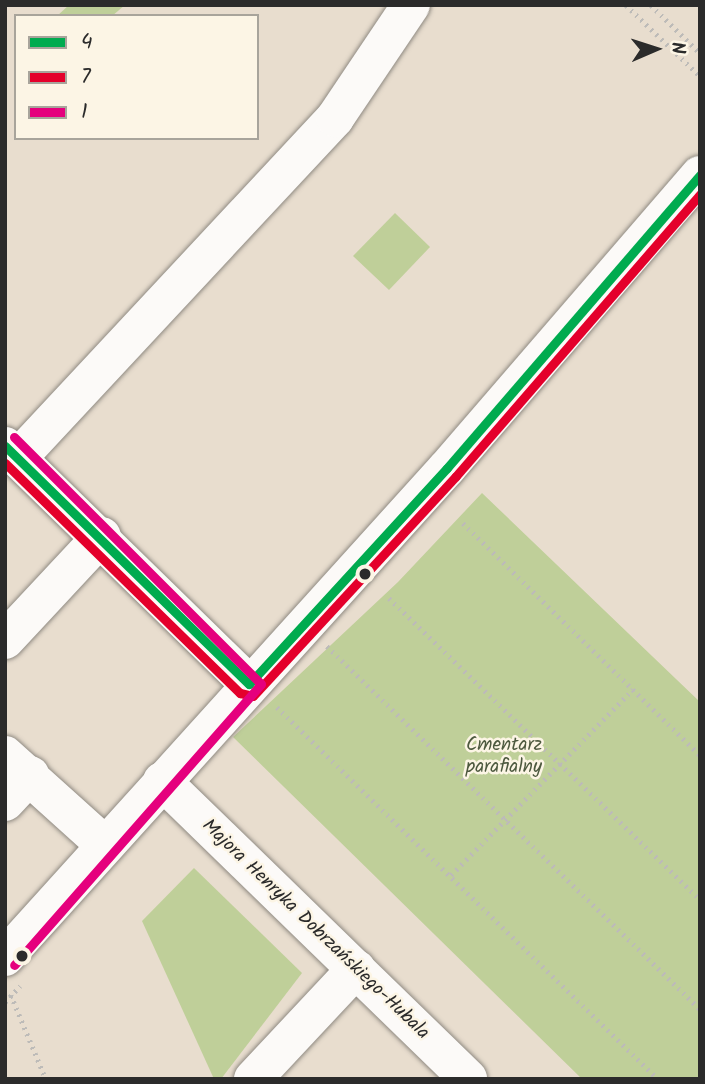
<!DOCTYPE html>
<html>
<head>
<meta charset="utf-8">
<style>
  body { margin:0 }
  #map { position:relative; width:705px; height:1084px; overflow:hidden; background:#e8ddce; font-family:Kalam,sans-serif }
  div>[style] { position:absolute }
  .green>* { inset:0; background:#bfcf99 }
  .path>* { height:4.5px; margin-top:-2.25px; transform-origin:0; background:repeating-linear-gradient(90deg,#bdbbb8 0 2px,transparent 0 7px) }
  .roads { filter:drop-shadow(0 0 2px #8f8a82) drop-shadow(0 0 2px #8f8a82) }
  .minor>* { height:38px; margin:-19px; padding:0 19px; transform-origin:19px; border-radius:19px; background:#fcfaf8 }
  .bus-1>* { height:9px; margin:-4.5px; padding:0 4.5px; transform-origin:4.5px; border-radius:4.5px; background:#00ab4f }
  .bus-2>* { height:9px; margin:-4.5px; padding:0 4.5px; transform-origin:4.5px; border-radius:4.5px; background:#e4002b }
  .bus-3>* { height:9px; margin:-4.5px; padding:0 4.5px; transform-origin:4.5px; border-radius:4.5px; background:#e5007d }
  .dots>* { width:19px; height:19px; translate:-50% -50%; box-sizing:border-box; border:4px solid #fcf5e5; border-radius:50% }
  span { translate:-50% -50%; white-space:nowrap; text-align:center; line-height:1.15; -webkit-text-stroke:5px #fcf5e5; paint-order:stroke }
  .park-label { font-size:19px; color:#4d593f }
  .street-label { font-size:19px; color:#2b2b2b }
  .frame { position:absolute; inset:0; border:7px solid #2b2b2b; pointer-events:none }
  .legend { position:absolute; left:14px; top:14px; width:245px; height:126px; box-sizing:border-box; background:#fcf5e5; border:2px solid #a8a49b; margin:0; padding:9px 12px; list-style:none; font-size:21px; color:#2b2b2b }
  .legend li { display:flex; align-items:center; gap:14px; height:35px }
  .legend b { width:35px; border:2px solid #a8a49b }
  .north { position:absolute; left:621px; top:14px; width:70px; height:70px; -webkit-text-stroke:5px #fcf5e5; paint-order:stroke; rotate:87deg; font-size:19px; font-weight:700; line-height:28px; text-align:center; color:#2b2b2b }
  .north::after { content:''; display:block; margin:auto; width:24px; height:32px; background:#2b2b2b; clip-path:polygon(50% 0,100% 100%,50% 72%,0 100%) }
</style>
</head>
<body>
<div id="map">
  <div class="green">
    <div style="clip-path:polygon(69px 5px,125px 5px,112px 16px,57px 16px)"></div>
    <div style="clip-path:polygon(395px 213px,430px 247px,389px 290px,353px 256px)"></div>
    <div style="clip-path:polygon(482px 493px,700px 702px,700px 1079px,582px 1079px,233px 737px,398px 582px)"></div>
    <div style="clip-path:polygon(194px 868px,302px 973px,221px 1079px,214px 1079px,142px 921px)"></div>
  </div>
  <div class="path">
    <div style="left:626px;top:5px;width:103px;rotate:43.8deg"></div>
    <div style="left:651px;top:5px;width:69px;rotate:44.4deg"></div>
    <div style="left:463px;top:523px;width:332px;rotate:44.4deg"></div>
    <div style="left:389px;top:598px;width:433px;rotate:44.1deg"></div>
    <div style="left:327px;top:646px;width:520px;rotate:44.22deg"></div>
    <div style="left:277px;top:707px;width:532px;rotate:44.32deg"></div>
    <div style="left:451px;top:875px;width:260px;rotate:-45.6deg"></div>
    <div style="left:11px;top:995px;width:91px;rotate:67.4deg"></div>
    <div style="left:5px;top:1002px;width:22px;rotate:-47deg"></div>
  </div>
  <div class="roads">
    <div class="minor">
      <div style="left:5px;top:446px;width:341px;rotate:44.3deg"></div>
      <div style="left:18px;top:458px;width:465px;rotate:-47deg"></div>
      <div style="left:335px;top:118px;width:136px;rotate:-56.1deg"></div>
      <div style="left:5px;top:640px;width:142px;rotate:-47deg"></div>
      <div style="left:5px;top:755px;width:135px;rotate:42deg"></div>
      <div style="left:162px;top:781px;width:427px;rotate:44.2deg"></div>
      <div style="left:5px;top:802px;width:37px;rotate:-47deg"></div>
      <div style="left:5px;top:957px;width:659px;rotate:-47.89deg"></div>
      <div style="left:447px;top:468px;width:387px;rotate:-49.2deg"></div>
      <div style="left:253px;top:1079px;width:151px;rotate:-46.9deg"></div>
    </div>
  </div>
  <div class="bus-1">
    <div style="left:5px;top:446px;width:341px;rotate:44.3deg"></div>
    <div style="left:249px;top:684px;width:293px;rotate:-47.5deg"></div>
    <div style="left:447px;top:468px;width:387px;rotate:-49.2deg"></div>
  </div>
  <div class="bus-2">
    <div style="left:5px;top:463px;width:329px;rotate:44.4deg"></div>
    <div style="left:240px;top:693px;width:13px;rotate:13deg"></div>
    <div style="left:253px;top:696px;width:299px;rotate:-47.3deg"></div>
    <div style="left:456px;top:476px;width:373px;rotate:-49.1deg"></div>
  </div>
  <div class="bus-3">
    <div style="left:14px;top:437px;width:349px;rotate:45deg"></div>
    <div style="left:261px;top:684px;width:374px;rotate:131.3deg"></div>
  </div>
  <div class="dots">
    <div style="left:365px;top:574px;background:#2b2b2b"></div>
    <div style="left:22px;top:956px;background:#2b2b2b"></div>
  </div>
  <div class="park-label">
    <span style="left:504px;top:757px">Cmentarz<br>parafialny</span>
  </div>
  <div class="street-label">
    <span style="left:315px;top:930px;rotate:44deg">Majora Henryka Dobrzańskiego-Hubala</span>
  </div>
  <div class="frame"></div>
  <ul class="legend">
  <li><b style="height:9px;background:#00ab4f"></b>4</li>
  <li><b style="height:9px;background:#e4002b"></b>7</li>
  <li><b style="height:9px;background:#e5007d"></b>1</li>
  </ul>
  <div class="north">N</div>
</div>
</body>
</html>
